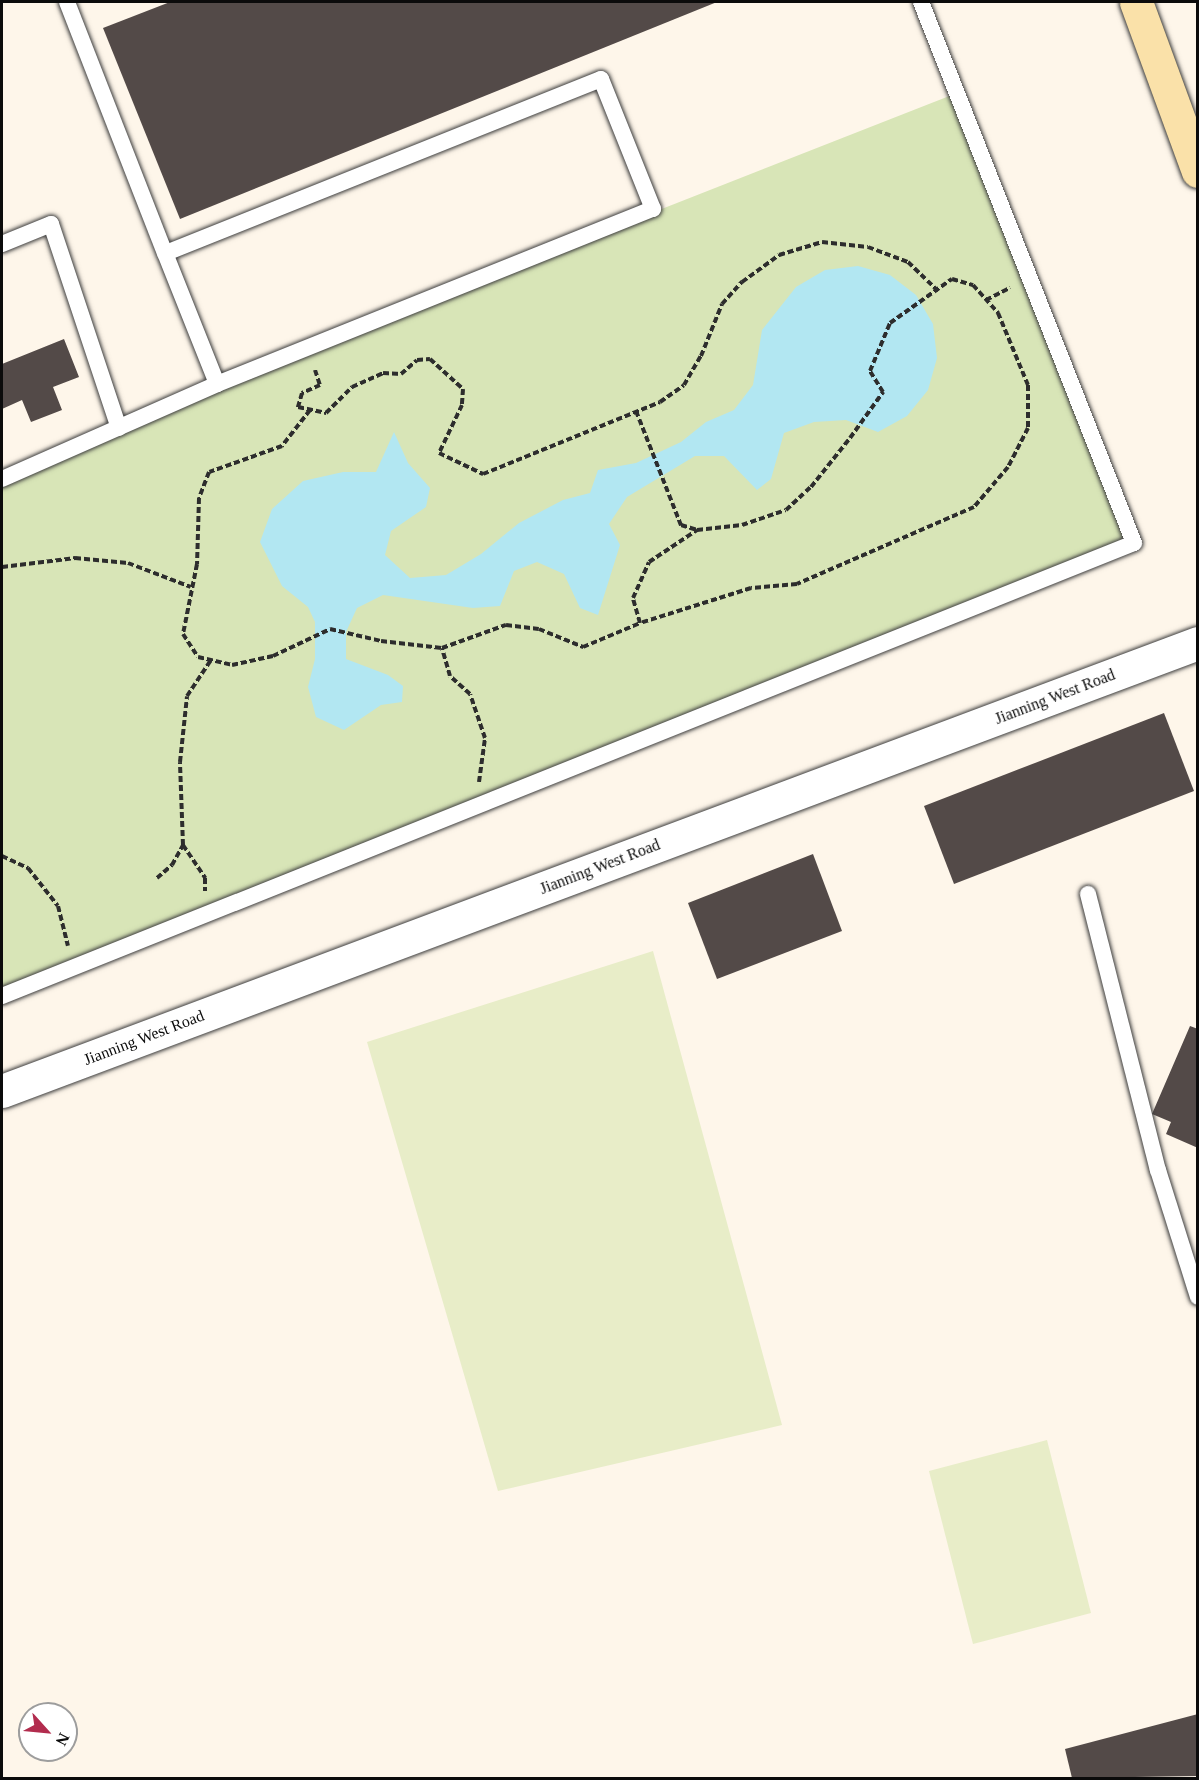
<!DOCTYPE html>
<html>
<head>
<meta charset="utf-8">
<style>
  body { margin:0 }
  #map { position:relative; width:1199px; height:1780px; overflow:hidden; background:#fef6ea; font-family:"Times New Roman",serif }
  div>[style] { position:absolute }
  .green>* { inset:0; background:#d8e5b7 }
  .pitch>* { inset:0; background:#e8edc8 }
  .water>* { inset:0; background:#b2e7f2 }
  .building>* { inset:0; background:#534a48 }
  .path>* { height:4px; margin-top:-2px; transform-origin:0; background:repeating-linear-gradient(90deg,#2d2d2d 0 6px,transparent 0 9px) }
  .roads { filter:drop-shadow(0 0 2px #3e3e3e) drop-shadow(0 0 2px #3e3e3e) }
  .service>* { height:16px; margin:-8px; padding:0 8px; transform-origin:8px; border-radius:8px; background:#fff }
  .tertiary>* { height:33px; margin:-16.5px; padding:0 16.5px; transform-origin:16.5px; border-radius:16.5px; background:#fff }
  .secondary>* { height:33px; margin:-16.5px; padding:0 16.5px; transform-origin:16.5px; border-radius:16.5px; background:#fae1a9 }
  span { translate:-50% -50%; white-space:nowrap; text-align:center; line-height:1.15; -webkit-text-stroke:6px #fff; paint-order:stroke }
  .street-label { font-size:16px; color:#0b0b0b }
  .frame { position:absolute; inset:0; border:3px solid #0b0b0b; pointer-events:none }
  .north { position:absolute; left:18px; top:1702px; width:60px; height:60px; box-sizing:border-box; background:#fff; border:2px solid #9d9d9d; border-radius:50%; rotate:117deg; font-size:16px; font-weight:700; line-height:24px; text-align:center; color:#0b0b0b }
  .north::after { content:''; display:block; margin:auto; width:21px; height:27px; background:#b22c4e; clip-path:polygon(50% 0,100% 100%,50% 72%,0 100%) }
</style>
</head>
<body>
<div id="map">
  <div class="green">
    <div style="clip-path:polygon(957px 93px,1134px 543px,2px 996px,2px 480px,308px 348px)"></div>
  </div>
  <div class="pitch">
    <div style="clip-path:polygon(653px 951px,782px 1425px,498px 1491px,367px 1042px)"></div>
    <div style="clip-path:polygon(1047px 1440px,1091px 1613px,973px 1644px,929px 1471px)"></div>
  </div>
  <div class="water">
    <div style="clip-path:polygon(858px 266px,890px 275px,916px 295px,933px 324px,937px 358px,928px 390px,907px 416px,878px 432px,846px 420px,814px 422px,784px 433px,771px 479px,757px 490px,724px 456px,695px 456px,627px 497px,609px 524px,620px 545px,598px 615px,580px 608px,564px 574px,537px 562px,514px 571px,500px 606px,473px 608px,383px 595px,357px 608px,346px 632px,346px 659px,388px 675px,403px 686px,402px 702px,381px 705px,344px 730px,316px 717px,308px 687px,315px 659px,315px 622px,308px 607px,282px 586px,260px 542px,272px 509px,303px 481px,343px 472px,376px 472px,394px 432px,408px 463px,430px 488px,426px 507px,391px 531px,385px 555px,410px 578px,446px 575px,481px 554px,519px 523px,563px 500px,590px 493px,598px 470px,636px 463px,681px 442px,706px 422px,734px 410px,753px 385px,762px 330px,796px 287px,825px 270px)"></div>
  </div>
  <div class="building">
    <div style="clip-path:polygon(170px 2px,717px 2px,180px 219px,103px 28px)"></div>
    <div style="clip-path:polygon(64px 339px,79px 377px,53px 387px,62px 410px,31px 422px,22px 400px,2px 409px,2px 364px)"></div>
    <div style="clip-path:polygon(1164px 713px,1194px 791px,954px 884px,924px 806px)"></div>
    <div style="clip-path:polygon(813px 854px,842px 931px,717px 979px,688px 903px)"></div>
    <div style="clip-path:polygon(1190px 1026px,1198px 1029px,1198px 1148px,1166px 1134px,1171px 1122px,1152px 1114px)"></div>
    <div style="clip-path:polygon(1198px 1714px,1198px 1776px,1072px 1778px,1065px 1749px)"></div>
  </div>
  <div class="path">
    <div style="left:986px;top:300px;width:27px;rotate:-27deg"></div>
    <div style="left:315px;top:370px;width:16px;rotate:72deg"></div>
    <div style="left:320px;top:385px;width:20px;rotate:156deg"></div>
    <div style="left:302px;top:393px;width:15px;rotate:106deg"></div>
    <div style="left:298px;top:407px;width:29px;rotate:12deg"></div>
    <div style="left:326px;top:413px;width:37px;rotate:-45deg"></div>
    <div style="left:352px;top:387px;width:34px;rotate:-24deg"></div>
    <div style="left:383px;top:373px;width:18px;rotate:3deg"></div>
    <div style="left:401px;top:374px;width:21px;rotate:-41deg"></div>
    <div style="left:417px;top:360px;width:13px;rotate:-4deg"></div>
    <div style="left:430px;top:359px;width:45px;rotate:42.3deg"></div>
    <div style="left:463px;top:389px;width:16px;rotate:94deg"></div>
    <div style="left:462px;top:405px;width:53px;rotate:115.6deg"></div>
    <div style="left:439px;top:453px;width:49px;rotate:25.5deg"></div>
    <div style="left:483px;top:474px;width:191px;rotate:-22.1deg"></div>
    <div style="left:660px;top:402px;width:29px;rotate:-35deg"></div>
    <div style="left:684px;top:385px;width:34px;rotate:-60deg"></div>
    <div style="left:701px;top:356px;width:56px;rotate:-68deg"></div>
    <div style="left:722px;top:304px;width:30px;rotate:-48deg"></div>
    <div style="left:742px;top:282px;width:46px;rotate:-36.1deg"></div>
    <div style="left:779px;top:255px;width:45px;rotate:-16.8deg"></div>
    <div style="left:822px;top:242px;width:46px;rotate:6.2deg"></div>
    <div style="left:868px;top:247px;width:43px;rotate:20.6deg"></div>
    <div style="left:908px;top:262px;width:42px;rotate:44deg"></div>
    <div style="left:310px;top:410px;width:46px;rotate:127.9deg"></div>
    <div style="left:282px;top:446px;width:77px;rotate:160.4deg"></div>
    <div style="left:209px;top:472px;width:28px;rotate:111deg"></div>
    <div style="left:199px;top:498px;width:66px;rotate:91.7deg"></div>
    <div style="left:197px;top:564px;width:71px;rotate:101.3deg"></div>
    <div style="left:183px;top:634px;width:27px;rotate:57deg"></div>
    <div style="left:198px;top:657px;width:35px;rotate:13deg"></div>
    <div style="left:232px;top:665px;width:42px;rotate:-12.4deg"></div>
    <div style="left:273px;top:656px;width:63px;rotate:-25.3deg"></div>
    <div style="left:330px;top:629px;width:52px;rotate:13.2deg"></div>
    <div style="left:381px;top:641px;width:61px;rotate:6.5deg"></div>
    <div style="left:636px;top:411px;width:123px;rotate:68.5deg"></div>
    <div style="left:681px;top:525px;width:17px;rotate:17deg"></div>
    <div style="left:697px;top:530px;width:45px;rotate:-6.3deg"></div>
    <div style="left:742px;top:525px;width:46px;rotate:-18.8deg"></div>
    <div style="left:786px;top:510px;width:34px;rotate:-43deg"></div>
    <div style="left:811px;top:487px;width:63px;rotate:-51.5deg"></div>
    <div style="left:850px;top:438px;width:57px;rotate:-54.3deg"></div>
    <div style="left:883px;top:392px;width:25px;rotate:-122deg"></div>
    <div style="left:870px;top:371px;width:52px;rotate:-67.4deg"></div>
    <div style="left:890px;top:323px;width:76px;rotate:-35.4deg"></div>
    <div style="left:952px;top:279px;width:22px;rotate:16deg"></div>
    <div style="left:973px;top:285px;width:38px;rotate:48deg"></div>
    <div style="left:998px;top:313px;width:78px;rotate:67.4deg"></div>
    <div style="left:1028px;top:385px;width:43px;rotate:90deg"></div>
    <div style="left:1028px;top:428px;width:44px;rotate:117.1deg"></div>
    <div style="left:1008px;top:467px;width:52px;rotate:130.4deg"></div>
    <div style="left:974px;top:507px;width:193px;rotate:156.5deg"></div>
    <div style="left:797px;top:584px;width:46px;rotate:175deg"></div>
    <div style="left:751px;top:588px;width:116px;rotate:162.5deg"></div>
    <div style="left:640px;top:623px;width:26px;rotate:-106deg"></div>
    <div style="left:633px;top:598px;width:39px;rotate:-66deg"></div>
    <div style="left:649px;top:562px;width:58px;rotate:-33.7deg"></div>
    <div style="left:2px;top:567px;width:74px;rotate:-7deg"></div>
    <div style="left:75px;top:558px;width:53px;rotate:5.4deg"></div>
    <div style="left:128px;top:563px;width:67px;rotate:20.9deg"></div>
    <div style="left:479px;top:782px;width:44px;rotate:-82.2deg"></div>
    <div style="left:485px;top:738px;width:46px;rotate:-108.8deg"></div>
    <div style="left:470px;top:694px;width:27px;rotate:-138deg"></div>
    <div style="left:450px;top:676px;width:29px;rotate:-106deg"></div>
    <div style="left:442px;top:648px;width:68px;rotate:-19.8deg"></div>
    <div style="left:506px;top:625px;width:33px;rotate:7deg"></div>
    <div style="left:539px;top:629px;width:48px;rotate:22.2deg"></div>
    <div style="left:583px;top:647px;width:62px;rotate:-22.8deg"></div>
    <div style="left:183px;top:845px;width:40px;rotate:56deg"></div>
    <div style="left:205px;top:878px;width:13px;rotate:90deg"></div>
    <div style="left:2px;top:856px;width:29px;rotate:25deg"></div>
    <div style="left:28px;top:868px;width:48px;rotate:51.7deg"></div>
    <div style="left:58px;top:906px;width:41px;rotate:76deg"></div>
    <div style="left:157px;top:878px;width:20px;rotate:-41deg"></div>
    <div style="left:172px;top:865px;width:23px;rotate:-61deg"></div>
    <div style="left:183px;top:845px;width:83px;rotate:-92.1deg"></div>
    <div style="left:180px;top:762px;width:66px;rotate:-83.9deg"></div>
    <div style="left:187px;top:696px;width:43px;rotate:-56.3deg"></div>
  </div>
  <div class="roads">
    <div class="service">
      <div style="left:67px;top:2px;width:269px;rotate:68.7deg"></div>
      <div style="left:165px;top:253px;width:141px;rotate:68.3deg"></div>
      <div style="left:217px;top:384px;width:470px;rotate:-21.9deg"></div>
      <div style="left:653px;top:209px;width:140px;rotate:-111.8deg"></div>
      <div style="left:601px;top:79px;width:469px;rotate:158.2deg"></div>
      <div style="left:2px;top:244px;width:53px;rotate:-22.2deg"></div>
      <div style="left:51px;top:224px;width:215px;rotate:71.6deg"></div>
      <div style="left:2px;top:479px;width:235px;rotate:-23.8deg"></div>
      <div style="left:1088px;top:894px;width:285px;rotate:75.8deg"></div>
      <div style="left:1158px;top:1170px;width:133px;rotate:72.5deg"></div>
      <div style="left:2px;top:996px;width:1219px;rotate:-21.81deg"></div>
      <div style="left:1134px;top:543px;width:581px;rotate:-111.49deg"></div>
    </div>
    <div class="tertiary">
      <div style="left:2px;top:1091px;width:1277px;rotate:-20.54deg"></div>
    </div>
    <div class="secondary">
      <div style="left:1136px;top:2px;width:180px;rotate:69.9deg"></div>
    </div>
  </div>
  <div class="street-label">
    <span style="left:1055px;top:697px;rotate:-21deg">Jianning West Road</span>
    <span style="left:600px;top:867px;rotate:-21deg">Jianning West Road</span>
    <span style="left:144px;top:1038px;rotate:-21deg">Jianning West Road</span>
  </div>
  <div class="frame"></div>
  <div class="north">N</div>
</div>
</body>
</html>
